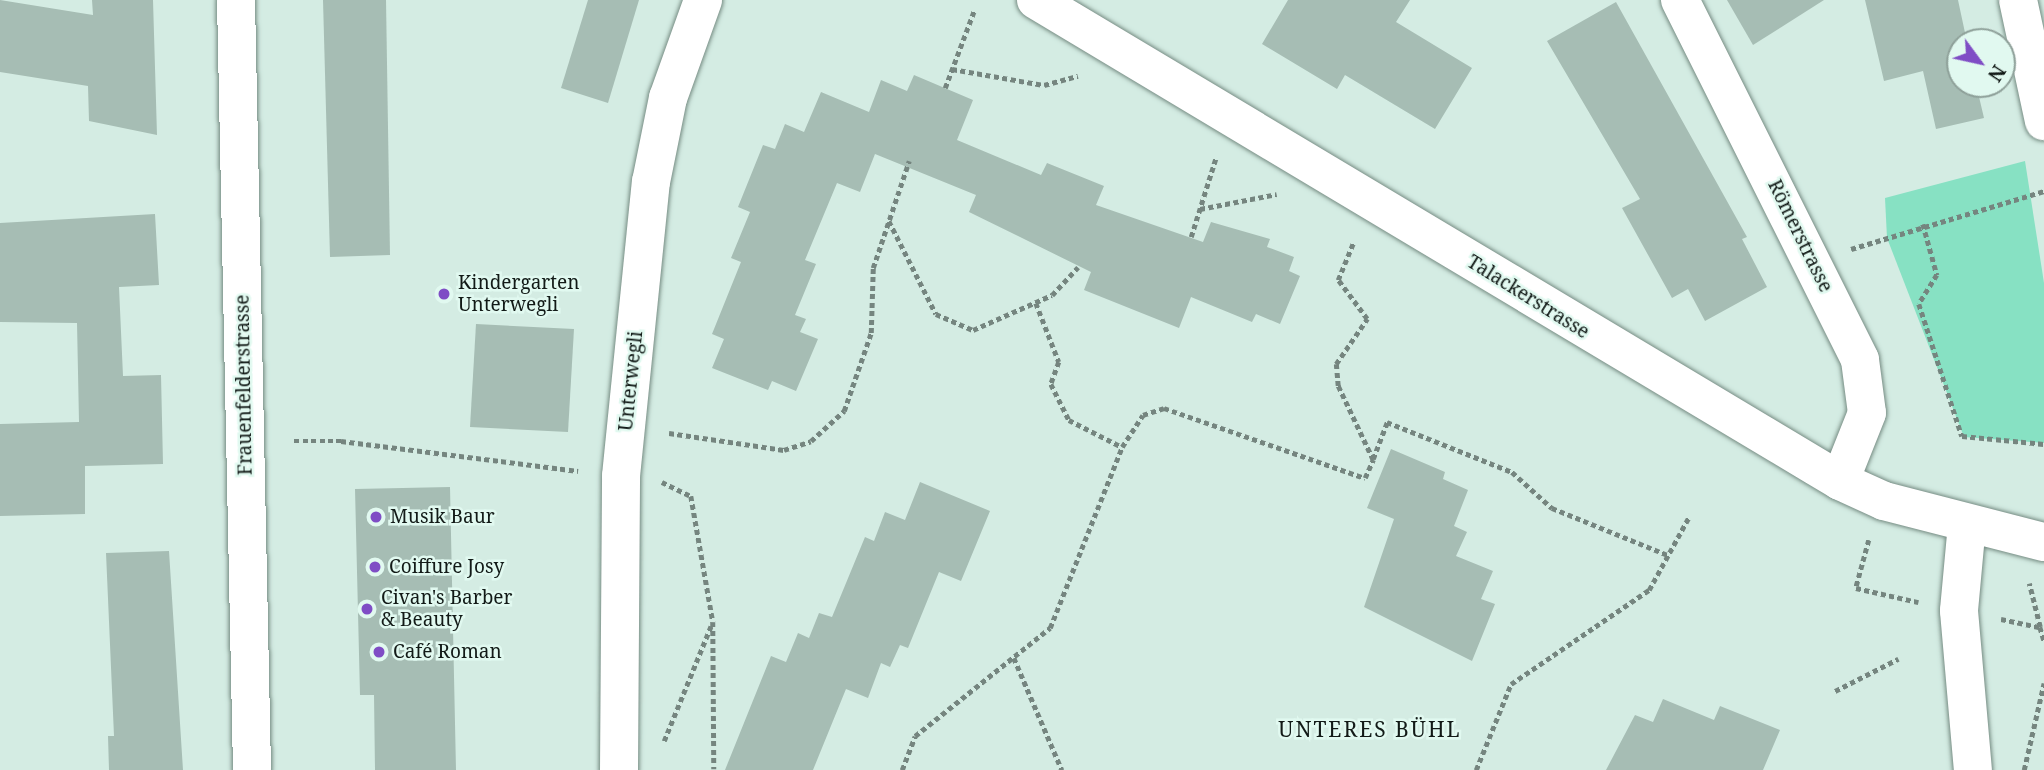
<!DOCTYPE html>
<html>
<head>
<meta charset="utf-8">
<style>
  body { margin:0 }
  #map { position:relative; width:2044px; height:770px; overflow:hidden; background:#d4ece3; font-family:"Noto Serif",serif }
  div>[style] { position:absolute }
  .green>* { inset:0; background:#87e1c3 }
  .building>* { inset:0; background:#a6bdb4 }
  .path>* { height:4.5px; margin-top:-2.25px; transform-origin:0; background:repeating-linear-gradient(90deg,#75857f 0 5px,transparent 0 8.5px) }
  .roads { filter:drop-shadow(0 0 2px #768c83) drop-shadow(0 0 2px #768c83) }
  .minor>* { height:38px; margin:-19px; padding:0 19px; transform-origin:19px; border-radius:19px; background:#fff }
  .major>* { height:38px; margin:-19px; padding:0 19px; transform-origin:19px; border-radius:19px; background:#fff }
  .dots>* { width:19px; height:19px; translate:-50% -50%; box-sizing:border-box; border:4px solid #e1f9f0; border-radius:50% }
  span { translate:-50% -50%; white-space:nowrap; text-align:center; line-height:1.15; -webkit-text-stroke:5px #e1f9f0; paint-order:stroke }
  .street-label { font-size:19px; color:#121a17 }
  .poi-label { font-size:19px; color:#121a17 }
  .left { translate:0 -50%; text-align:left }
  .neighbourhood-label { font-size:21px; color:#121a17; letter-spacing:2px }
  .north { position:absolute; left:1946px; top:28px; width:70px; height:70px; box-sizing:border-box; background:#e1f9f0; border:2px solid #8ea099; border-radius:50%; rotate:123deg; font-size:19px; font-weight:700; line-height:28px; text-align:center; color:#121a17 }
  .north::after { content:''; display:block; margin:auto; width:24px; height:32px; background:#7f4dc5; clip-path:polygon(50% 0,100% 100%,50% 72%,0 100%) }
</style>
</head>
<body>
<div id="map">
  <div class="green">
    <div style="clip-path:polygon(2025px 161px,2044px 283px,2044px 443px,1964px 437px,1887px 238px,1885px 198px)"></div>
  </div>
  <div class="building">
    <div style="clip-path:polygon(0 0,93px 15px,92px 0,153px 0,157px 135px,89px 121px,88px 86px,0 72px)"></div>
    <div style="clip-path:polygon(323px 0,386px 0,390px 255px,330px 257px)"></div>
    <div style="clip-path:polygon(588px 0,639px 0,608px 103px,561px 88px)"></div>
    <div style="clip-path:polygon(1288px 0,1410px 0,1396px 22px,1472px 68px,1435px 129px,1345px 75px,1337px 89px,1262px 44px)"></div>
    <div style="clip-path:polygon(1727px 0,1824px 0,1753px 45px)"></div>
    <div style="clip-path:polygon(1865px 0,1958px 0,1967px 42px,1960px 42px,1960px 84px,1976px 84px,1984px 118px,1936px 129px,1923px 71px,1884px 81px)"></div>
    <div style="clip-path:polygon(1616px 2px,1747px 237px,1742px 239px,1767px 287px,1705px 321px,1688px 289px,1672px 298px,1622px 208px,1640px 199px,1547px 41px)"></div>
    <div style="clip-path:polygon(914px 75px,973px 100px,957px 140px,1041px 175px,1047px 163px,1104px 186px,1096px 205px,1203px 242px,1211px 222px,1270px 239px,1267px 247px,1294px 257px,1289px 271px,1300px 276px,1280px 324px,1256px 314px,1252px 322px,1191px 297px,1179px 328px,1084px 290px,1091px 272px,969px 212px,976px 195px,875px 154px,860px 192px,837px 183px,805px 260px,816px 264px,795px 315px,806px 319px,800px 332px,818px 339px,796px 391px,772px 381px,768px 390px,712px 368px,724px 339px,712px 334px,741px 262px,731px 258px,750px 212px,738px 207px,763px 145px,775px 149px,785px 124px,804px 132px,821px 92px,869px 112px,881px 80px,907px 91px)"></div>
    <div style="clip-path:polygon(155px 214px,159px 285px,119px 287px,123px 376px,161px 375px,163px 464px,85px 466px,85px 514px,0 516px,0 424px,79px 422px,77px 323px,0 322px,0 223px)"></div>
    <div style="clip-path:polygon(476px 324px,574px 329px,568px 432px,470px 427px)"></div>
    <div style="clip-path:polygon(1391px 449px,1445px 472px,1443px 479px,1468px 490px,1454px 526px,1467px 532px,1456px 556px,1493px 571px,1481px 599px,1495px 604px,1472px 661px,1364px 607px,1394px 519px,1367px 508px)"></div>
    <div style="clip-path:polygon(920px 482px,990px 511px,961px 581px,939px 572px,908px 648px,900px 645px,890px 667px,881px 663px,868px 698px,846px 689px,813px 770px,725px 770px,771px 656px,786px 662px,798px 633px,809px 638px,819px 613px,832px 617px,865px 537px,874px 541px,885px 512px,905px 520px)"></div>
    <div style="clip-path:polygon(450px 487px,456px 770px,375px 770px,374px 695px,360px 695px,355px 489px)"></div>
    <div style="clip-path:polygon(169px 551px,183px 770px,109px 770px,108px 736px,114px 736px,106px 553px)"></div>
    <div style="clip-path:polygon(1663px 699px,1714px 720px,1720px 706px,1780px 730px,1763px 770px,1606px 770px,1635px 715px,1653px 722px)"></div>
  </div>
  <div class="path">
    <div style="left:952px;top:69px;width:93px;rotate:9.9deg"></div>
    <div style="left:1044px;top:85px;width:35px;rotate:-15deg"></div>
    <div style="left:945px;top:88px;width:82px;rotate:-69.4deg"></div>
    <div style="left:1200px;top:209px;width:78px;rotate:-11deg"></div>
    <div style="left:889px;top:221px;width:104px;rotate:63.2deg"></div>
    <div style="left:936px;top:314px;width:40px;rotate:23.4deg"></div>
    <div style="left:973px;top:330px;width:86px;rotate:-23.9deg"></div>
    <div style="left:1052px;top:295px;width:38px;rotate:-47deg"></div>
    <div style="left:1923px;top:224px;width:53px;rotate:74.6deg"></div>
    <div style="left:1937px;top:275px;width:34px;rotate:122deg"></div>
    <div style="left:1919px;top:304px;width:139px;rotate:72deg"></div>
    <div style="left:1962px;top:436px;width:82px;rotate:5.6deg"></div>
    <div style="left:1191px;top:237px;width:84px;rotate:-72.6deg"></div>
    <div style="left:1851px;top:249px;width:202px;rotate:-16.7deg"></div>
    <div style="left:1036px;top:303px;width:63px;rotate:68.7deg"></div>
    <div style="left:1059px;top:362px;width:23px;rotate:110deg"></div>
    <div style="left:1051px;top:384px;width:40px;rotate:63.4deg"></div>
    <div style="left:1069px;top:420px;width:59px;rotate:27deg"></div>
    <div style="left:669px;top:433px;width:116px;rotate:8.4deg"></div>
    <div style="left:784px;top:450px;width:28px;rotate:-18deg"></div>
    <div style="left:811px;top:441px;width:45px;rotate:-42.3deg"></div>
    <div style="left:844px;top:411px;width:83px;rotate:-70.9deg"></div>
    <div style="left:871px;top:333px;width:65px;rotate:-88.2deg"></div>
    <div style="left:873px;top:268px;width:113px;rotate:-71.4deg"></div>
    <div style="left:294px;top:441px;width:47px"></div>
    <div style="left:341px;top:441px;width:239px;rotate:7.2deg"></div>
    <div style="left:1373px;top:459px;width:40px;rotate:-69deg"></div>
    <div style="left:1387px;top:422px;width:135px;rotate:21.8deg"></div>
    <div style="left:1512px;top:472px;width:54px;rotate:42deg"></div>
    <div style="left:1552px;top:508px;width:125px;rotate:22.1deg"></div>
    <div style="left:662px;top:482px;width:32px;rotate:26deg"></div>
    <div style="left:691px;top:496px;width:128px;rotate:80.1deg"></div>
    <div style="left:713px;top:622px;width:147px;rotate:89.6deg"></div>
    <div style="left:1869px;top:540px;width:50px;rotate:105.2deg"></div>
    <div style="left:1856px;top:588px;width:64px;rotate:12.7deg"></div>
    <div style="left:2001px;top:619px;width:40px;rotate:12deg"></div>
    <div style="left:2040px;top:627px;width:45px;rotate:-104deg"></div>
    <div style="left:2040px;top:627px;width:14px;rotate:73deg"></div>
    <div style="left:1014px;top:658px;width:122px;rotate:66.8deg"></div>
    <div style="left:1835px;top:691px;width:71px;rotate:-26.9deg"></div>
    <div style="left:664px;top:741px;width:124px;rotate:-67.8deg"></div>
    <div style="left:902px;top:770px;width:36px;rotate:-69deg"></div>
    <div style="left:915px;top:736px;width:173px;rotate:-38.7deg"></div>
    <div style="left:1050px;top:628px;width:195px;rotate:-68.3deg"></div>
    <div style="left:1122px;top:447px;width:38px;rotate:-57deg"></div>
    <div style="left:1143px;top:415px;width:22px;rotate:-18deg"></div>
    <div style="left:1164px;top:408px;width:213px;rotate:19.2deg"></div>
    <div style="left:1365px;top:478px;width:20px;rotate:-66deg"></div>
    <div style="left:1373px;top:460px;width:82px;rotate:-115.3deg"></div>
    <div style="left:1338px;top:386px;width:22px;rotate:-95deg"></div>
    <div style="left:1336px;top:364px;width:55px;rotate:-55.4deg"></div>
    <div style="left:1367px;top:319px;width:49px;rotate:-126.6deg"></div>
    <div style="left:1338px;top:280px;width:42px;rotate:-67.7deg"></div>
    <div style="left:1476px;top:770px;width:93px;rotate:-67.9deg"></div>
    <div style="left:1511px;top:684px;width:167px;rotate:-34.3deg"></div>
    <div style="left:1649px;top:590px;width:83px;rotate:-61.3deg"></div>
    <div style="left:2024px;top:770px;width:89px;rotate:-77.1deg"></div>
  </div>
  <div class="roads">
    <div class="minor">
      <div style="left:1036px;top:0;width:937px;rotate:30.89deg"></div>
      <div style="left:1840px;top:481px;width:48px;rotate:24.4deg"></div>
      <div style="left:1884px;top:501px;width:165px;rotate:14.4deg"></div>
      <div style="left:1680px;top:0;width:402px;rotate:63.4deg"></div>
      <div style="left:1860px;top:360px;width:53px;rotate:82.5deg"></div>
      <div style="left:1867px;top:413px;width:73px;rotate:111.7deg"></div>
      <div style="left:2018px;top:0;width:124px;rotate:77.9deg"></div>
      <div style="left:1967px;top:524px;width:87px;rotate:95.3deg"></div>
      <div style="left:1959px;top:611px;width:160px;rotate:85deg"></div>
      <div style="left:619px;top:770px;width:294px;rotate:-89.6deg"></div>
      <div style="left:621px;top:476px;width:296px;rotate:-84.2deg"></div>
      <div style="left:651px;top:182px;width:86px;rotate:-78.6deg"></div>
      <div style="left:668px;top:98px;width:104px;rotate:-70.3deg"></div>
    </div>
    <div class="major">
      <div style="left:236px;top:0;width:770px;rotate:88.81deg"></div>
    </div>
  </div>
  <div class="dots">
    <div style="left:444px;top:294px;background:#7f4dc5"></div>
    <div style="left:376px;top:517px;background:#7f4dc5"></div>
    <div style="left:375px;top:567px;background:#7f4dc5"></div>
    <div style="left:367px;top:609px;background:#7f4dc5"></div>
    <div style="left:379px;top:652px;background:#7f4dc5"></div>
  </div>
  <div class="street-label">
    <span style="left:1800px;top:236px;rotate:64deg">Römerstrasse</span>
    <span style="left:1528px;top:297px;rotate:32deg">Talackerstrasse</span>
    <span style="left:631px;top:381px;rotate:-84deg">Unterwegli</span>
    <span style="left:244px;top:385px;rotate:-91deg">Frauenfelderstrasse</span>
  </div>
  <div class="poi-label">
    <span class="left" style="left:458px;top:294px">Kindergarten<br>Unterwegli</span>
    <span class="left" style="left:390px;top:517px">Musik Baur</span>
    <span class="left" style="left:389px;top:567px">Coiffure Josy</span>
    <span class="left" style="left:381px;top:609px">Civan's Barber<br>&amp; Beauty</span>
    <span class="left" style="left:393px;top:652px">Café Roman</span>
  </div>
  <div class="neighbourhood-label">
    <span style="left:1370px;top:729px">UNTERES BÜHL</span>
  </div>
  <div class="north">N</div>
</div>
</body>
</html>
